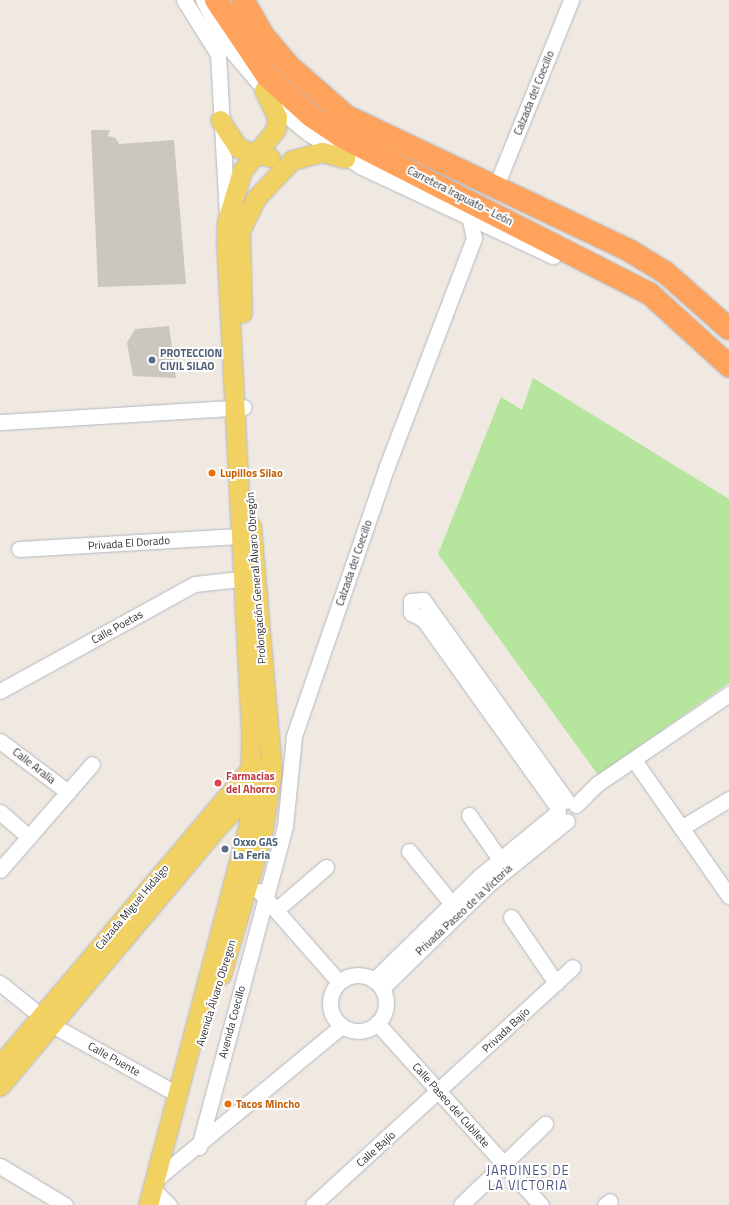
<!DOCTYPE html>
<html>
<head>
<meta charset="utf-8">
<style>
  body { margin:0 }
  #map { position:relative; width:729px; height:1205px; overflow:hidden; background:#efe9e1; font-family:"Titillium Web",sans-serif }
  div>[style] { position:absolute }
  .green>* { inset:0; background:#b6e59e }
  .building>* { inset:0; background:#cbc7bf }
  .roads { filter:drop-shadow(0 0 1px #b4b7c1) drop-shadow(0 0 1px #b4b7c1) }
  .minor>* { height:15px; margin:-7.5px; padding:0 7.5px; transform-origin:7.5px; border-radius:7.5px; background:#fff }
  .minor>.ring { margin:-7.5px; padding:0; box-sizing:content-box; background:none; border:15px solid #fff; border-radius:50% }
  .major>* { height:19px; margin:-9.5px; padding:0 9.5px; transform-origin:9.5px; border-radius:9.5px; background:#f2d163 }
  .highway>* { height:22px; margin:-11px; padding:0 11px; transform-origin:11px; border-radius:11px; background:#ffa35c }
  .dots>* { width:11px; height:11px; translate:-50% -50%; box-sizing:border-box; border:2px solid #fff; border-radius:50% }
  span { translate:-50% -50%; white-space:nowrap; text-align:center; line-height:1.15; -webkit-text-stroke:4px #fff; paint-order:stroke }
  .street-label { font-size:11px; color:#2e2e2e }
  .service-label { font-size:11px; color:#4e5e75; font-weight:700 }
  .left { translate:0 -50%; text-align:left }
  .food-label { font-size:11px; color:#c56008; font-weight:700 }
  .health-label { font-size:11px; color:#be3a42; font-weight:700 }
  .quarter-label { font-size:13px; color:#4d5680; letter-spacing:1px }
</style>
</head>
<body>
<div id="map">
  <div class="green">
    <div style="clip-path:polygon(533px 378px,729px 499px,729px 683px,598px 775px,438px 554px,501px 397px,522px 410px)"></div>
  </div>
  <div class="building">
    <div style="clip-path:polygon(91px 130px,110px 130px,108px 136px,116px 138px,119px 144px,174px 140px,186px 284px,98px 287px)"></div>
    <div style="clip-path:polygon(169px 326px,176px 378px,133px 376px,127px 343px,135px 329px)"></div>
  </div>
  <div class="roads">
    <div class="minor">
      <div style="left:184px;top:0;width:64px;rotate:57.8deg"></div>
      <div style="left:218px;top:54px;width:159px;rotate:86.8deg"></div>
      <div style="left:203px;top:0;width:55px;rotate:61.6deg"></div>
      <div style="left:229px;top:48px;width:89px;rotate:49.5deg"></div>
      <div style="left:287px;top:116px;width:27px;rotate:39deg"></div>
      <div style="left:308px;top:133px;width:64px;rotate:32.2deg"></div>
      <div style="left:362px;top:167px;width:211px;rotate:25deg"></div>
      <div style="left:496px;top:186px;width:201px;rotate:-68deg"></div>
      <div style="left:0;top:422px;width:244px;rotate:-3.5deg"></div>
      <div style="left:19px;top:549px;width:221px;rotate:-3.4deg"></div>
      <div style="left:0;top:691px;width:222px;rotate:-28.8deg"></div>
      <div style="left:195px;top:584px;width:45px;rotate:-6.3deg"></div>
      <div style="left:0;top:741px;width:85px;rotate:36.9deg"></div>
      <div style="left:634px;top:760px;width:166px;rotate:55.1deg"></div>
      <div style="left:576px;top:805px;width:30px;rotate:-45deg"></div>
      <div style="left:597px;top:784px;width:160px;rotate:-34.3deg"></div>
      <div style="left:558px;top:808px;width:232px;rotate:-125.5deg"></div>
      <div style="left:423px;top:619px;width:13px;rotate:-153deg"></div>
      <div style="left:411px;top:613px;width:12px;rotate:-90deg"></div>
      <div style="left:411px;top:601px;width:12px;rotate:-5deg"></div>
      <div style="left:423px;top:600px;width:247px;rotate:54.4deg"></div>
      <div style="left:0;top:812px;width:38px;rotate:41deg"></div>
      <div style="left:469px;top:815px;width:65px;rotate:55.1deg"></div>
      <div style="left:681px;top:828px;width:56px;rotate:-31.1deg"></div>
      <div style="left:409px;top:851px;width:76px;rotate:50.9deg"></div>
      <div style="left:0;top:870px;width:140px;rotate:-49deg"></div>
      <div style="left:259px;top:891px;width:121px;rotate:48.7deg"></div>
      <div style="left:276px;top:910px;width:66px;rotate:-40.7deg"></div>
      <div style="left:511px;top:917px;width:80px;rotate:55.7deg"></div>
      <div class="ring" style="left:330px;top:975px;width:41px;height:41px"></div>
      <div style="left:374px;top:980px;width:148px;rotate:-44.5deg"></div>
      <div style="left:480px;top:876px;width:101px;rotate:-39.4deg"></div>
      <div style="left:0;top:983px;width:67px;rotate:38.9deg"></div>
      <div style="left:52px;top:1025px;width:141px;rotate:28.9deg"></div>
      <div style="left:382px;top:988px;width:149px;rotate:-44.2deg"></div>
      <div style="left:489px;top:884px;width:100px;rotate:-38.9deg"></div>
      <div style="left:377px;top:1023px;width:245px;rotate:48deg"></div>
      <div style="left:199px;top:1147px;width:332px;rotate:-75deg"></div>
      <div style="left:285px;top:826px;width:90px;rotate:-84.3deg"></div>
      <div style="left:294px;top:736px;width:286px;rotate:-71deg"></div>
      <div style="left:387px;top:466px;width:244px;rotate:-69.1deg"></div>
      <div style="left:474px;top:238px;width:22px;rotate:-103deg"></div>
      <div style="left:0;top:1166px;width:76px;rotate:31deg"></div>
      <div style="left:155px;top:1180px;width:242px;rotate:-39.5deg"></div>
      <div style="left:153px;top:1189px;width:23px;rotate:45deg"></div>
      <div style="left:313px;top:1205px;width:352px;rotate:-42.5deg"></div>
      <div style="left:461px;top:1205px;width:117px;rotate:-44deg"></div>
      <div style="left:605px;top:1205px;width:6px;rotate:-39deg"></div>
    </div>
    <div class="major">
      <div style="left:220px;top:120px;width:33px;rotate:57deg"></div>
      <div style="left:238px;top:148px;width:33px;rotate:16deg"></div>
      <div style="left:242px;top:313px;width:82px;rotate:-91.4deg"></div>
      <div style="left:240px;top:231px;width:37px;rotate:-64deg"></div>
      <div style="left:256px;top:198px;width:52px;rotate:-46.5deg"></div>
      <div style="left:292px;top:160px;width:31px;rotate:-15deg"></div>
      <div style="left:322px;top:152px;width:24px;rotate:15deg"></div>
      <div style="left:221px;top:975px;width:146px;rotate:-73.7deg"></div>
      <div style="left:262px;top:835px;width:66px;rotate:-81.3deg"></div>
      <div style="left:272px;top:770px;width:245px;rotate:-94.9deg"></div>
      <div style="left:0;top:1065px;width:394px;rotate:-49.8deg"></div>
      <div style="left:0;top:1086px;width:341px;rotate:-50deg"></div>
      <div style="left:219px;top:825px;width:49px;rotate:-45deg"></div>
      <div style="left:148px;top:1205px;width:395px;rotate:-75.2deg"></div>
      <div style="left:249px;top:823px;width:90px;rotate:-88.7deg"></div>
      <div style="left:251px;top:733px;width:489px;rotate:-92.9deg"></div>
      <div style="left:226px;top:245px;width:24px;rotate:-88deg"></div>
      <div style="left:227px;top:221px;width:52px;rotate:-73.3deg"></div>
      <div style="left:242px;top:171px;width:54px;rotate:-51deg"></div>
      <div style="left:276px;top:129px;width:12px;rotate:-85deg"></div>
      <div style="left:277px;top:117px;width:30px;rotate:-116deg"></div>
    </div>
    <div class="highway">
      <div style="left:216px;top:0;width:92px;rotate:56.1deg"></div>
      <div style="left:267px;top:76px;width:59px;rotate:42.3deg"></div>
      <div style="left:311px;top:116px;width:37px;rotate:34deg"></div>
      <div style="left:342px;top:137px;width:346px;rotate:27deg"></div>
      <div style="left:650px;top:294px;width:107px;rotate:42.3deg"></div>
      <div style="left:243px;top:0;width:40px;rotate:60.3deg"></div>
      <div style="left:263px;top:35px;width:39px;rotate:50deg"></div>
      <div style="left:288px;top:65px;width:77px;rotate:41.3deg"></div>
      <div style="left:346px;top:116px;width:314px;rotate:25.4deg"></div>
      <div style="left:630px;top:251px;width:42px;rotate:31.4deg"></div>
      <div style="left:666px;top:273px;width:84px;rotate:41.6deg"></div>
    </div>
  </div>
  <div class="dots">
    <div style="left:152px;top:360px;background:#5c6f8a"></div>
    <div style="left:212px;top:473px;background:#e8710a"></div>
    <div style="left:218px;top:783px;background:#e0444e"></div>
    <div style="left:225px;top:849px;background:#5c6f8a"></div>
    <div style="left:228px;top:1104px;background:#e8710a"></div>
  </div>
  <div class="street-label">
    <span style="left:534px;top:93px;rotate:-68deg">Calzada del Coecillo</span>
    <span style="left:460px;top:196px;rotate:27deg">Carretera Irapuato - León</span>
    <span style="left:129px;top:543px;rotate:-4deg">Privada El Dorado</span>
    <span style="left:354px;top:563px;rotate:-71deg">Calzada del Coecillo</span>
    <span style="left:256px;top:578px;rotate:-94deg">Prolongación General Álvaro Obregón</span>
    <span style="left:117px;top:627px;rotate:-29deg">Calle Poetas</span>
    <span style="left:34px;top:766px;rotate:38deg">Calle Aralia</span>
    <span style="left:132px;top:907px;rotate:-50deg">Calzada Miguel Hidalgo</span>
    <span style="left:464px;top:910px;rotate:-43deg">Privada Paseo de la Victoria</span>
    <span style="left:216px;top:993px;rotate:-73deg">Avenida Álvaro Obregon</span>
    <span style="left:232px;top:1022px;rotate:-75deg">Avenida Coecillo</span>
    <span style="left:506px;top:1030px;rotate:-43deg">Privada Bajío</span>
    <span style="left:114px;top:1059px;rotate:29deg">Calle Puente</span>
    <span style="left:451px;top:1105px;rotate:48deg">Calle Paseo del Cubilete</span>
    <span style="left:376px;top:1149px;rotate:-42deg">Calle Bajío</span>
  </div>
  <div class="service-label">
    <span class="left" style="left:160px;top:360px">PROTECCION<br>CIVIL SILAO</span>
    <span class="left" style="left:233px;top:849px">Oxxo GAS<br>La Feria</span>
  </div>
  <div class="food-label">
    <span class="left" style="left:220px;top:473px">Lupillos Silao</span>
    <span class="left" style="left:236px;top:1104px">Tacos Mincho</span>
  </div>
  <div class="health-label">
    <span class="left" style="left:226px;top:783px">Farmacias<br>del Ahorro</span>
  </div>
  <div class="quarter-label">
    <span style="left:528px;top:1178px">JARDINES DE<br>LA VICTORIA</span>
  </div>
</div>
</body>
</html>
